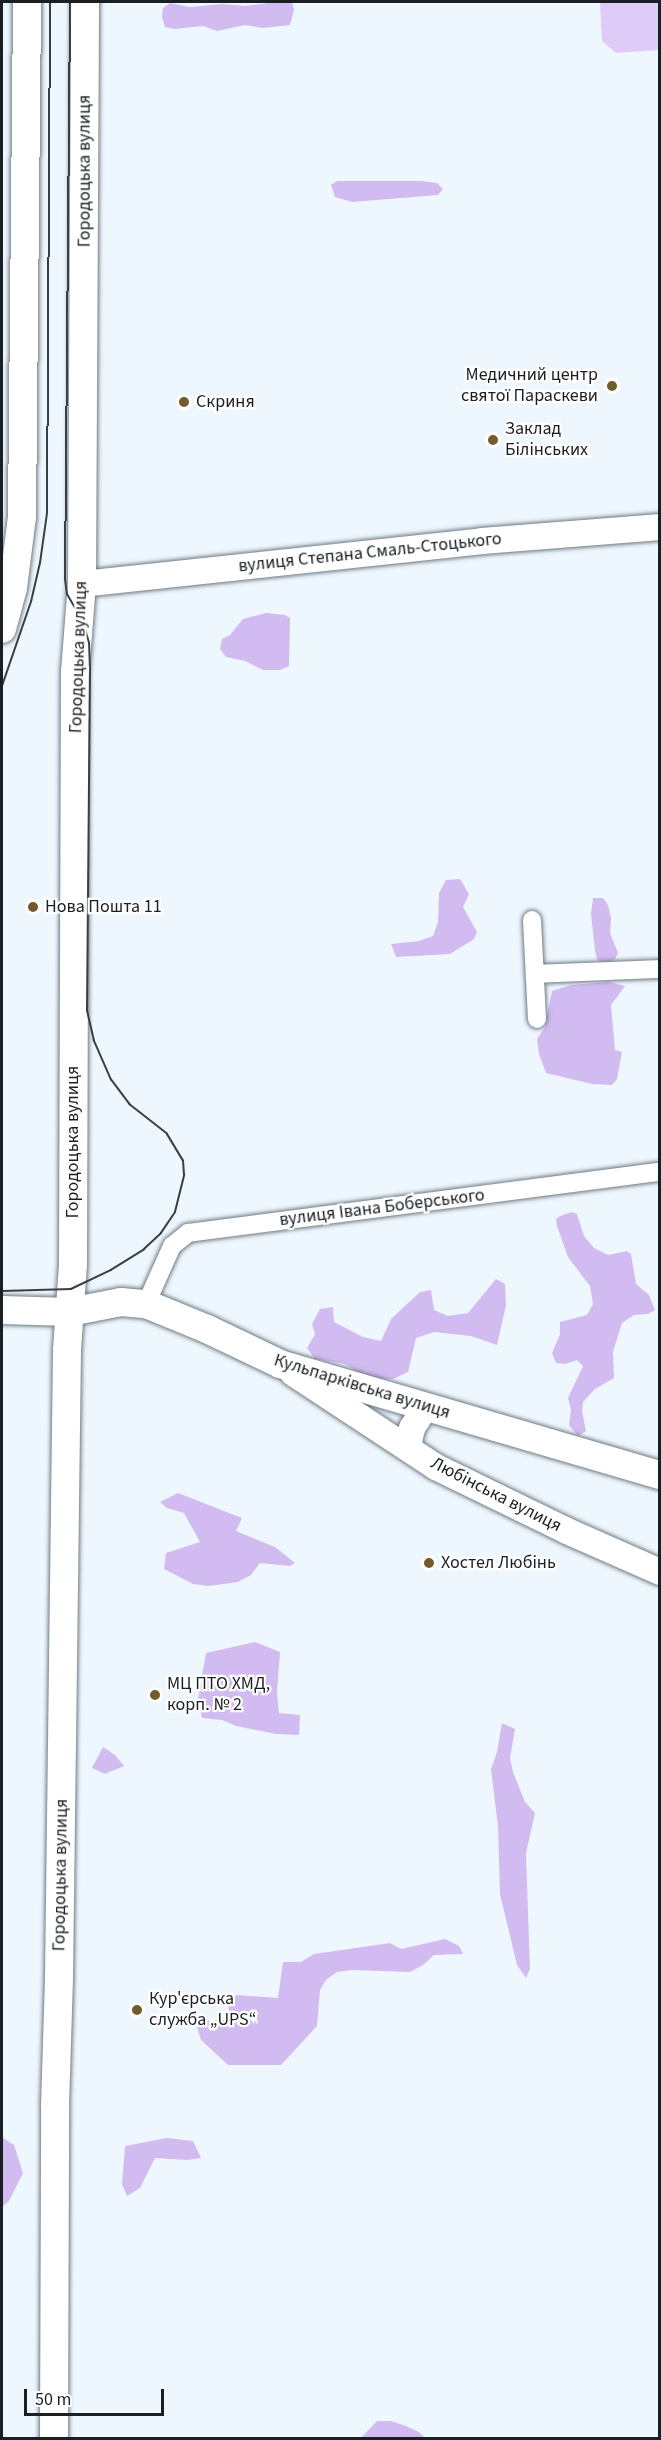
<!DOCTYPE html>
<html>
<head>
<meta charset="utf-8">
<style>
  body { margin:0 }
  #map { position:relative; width:661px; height:2440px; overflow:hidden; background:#eff7fe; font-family:"Source Sans 3",sans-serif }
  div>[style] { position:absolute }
  .green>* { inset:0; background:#decbf8 }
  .forest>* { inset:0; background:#d2bbf1 }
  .roads { filter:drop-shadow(0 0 2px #6e7b84) drop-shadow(0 0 2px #6e7b84) }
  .street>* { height:18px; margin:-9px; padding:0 9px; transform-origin:9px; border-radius:9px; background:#fff }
  .secondary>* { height:26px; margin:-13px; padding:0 13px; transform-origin:13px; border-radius:13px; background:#fff }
  .primary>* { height:28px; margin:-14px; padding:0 14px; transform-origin:14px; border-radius:14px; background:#fff }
  .tram>* { height:1.5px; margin:-0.75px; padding:0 0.75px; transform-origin:0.75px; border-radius:0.75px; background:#3a3f44 }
  .dots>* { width:16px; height:16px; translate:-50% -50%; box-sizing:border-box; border:3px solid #fff; border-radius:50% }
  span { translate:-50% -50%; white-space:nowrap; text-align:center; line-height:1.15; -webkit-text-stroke:4.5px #fff; paint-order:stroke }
  .street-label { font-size:18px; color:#1a1f23 }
  .poi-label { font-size:18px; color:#1a1f23 }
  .right { translate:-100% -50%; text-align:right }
  .left { translate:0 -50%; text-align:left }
  .frame { position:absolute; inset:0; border:3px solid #1a1f23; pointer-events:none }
  .scale { position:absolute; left:24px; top:2389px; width:140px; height:27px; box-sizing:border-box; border:3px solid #1a1f23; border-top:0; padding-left:8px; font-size:18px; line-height:21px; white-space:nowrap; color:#1a1f23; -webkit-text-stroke:4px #fff; paint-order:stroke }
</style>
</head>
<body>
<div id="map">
  <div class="green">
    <div style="clip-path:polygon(600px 2px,659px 2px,659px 50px,616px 53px,602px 41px)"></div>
  </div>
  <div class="forest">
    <div style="clip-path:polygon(275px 2px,292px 2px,294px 10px,290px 25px,263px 28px,245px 25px,217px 31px,203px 26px,174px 29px,165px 27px,162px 17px,163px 8px,170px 3px,190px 7px,222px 4px,246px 6px)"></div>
    <div style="clip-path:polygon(337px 181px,422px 181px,437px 183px,443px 189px,438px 195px,352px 202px,335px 197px,331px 185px)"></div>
    <div style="clip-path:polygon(266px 613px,285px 615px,290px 618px,289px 666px,280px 670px,263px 670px,245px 661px,226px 657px,220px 649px,222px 639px,230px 635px,243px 619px)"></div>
    <div style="clip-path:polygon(460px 879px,469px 894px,463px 907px,477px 932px,474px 939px,450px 954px,396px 957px,391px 944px,419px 941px,433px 936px,438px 922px,439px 893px,446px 880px)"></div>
    <div style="clip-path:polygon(593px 898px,603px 898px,608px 905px,611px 918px,610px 933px,618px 953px,615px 959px,605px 965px,597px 959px,595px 951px,591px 914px)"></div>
    <div style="clip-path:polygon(609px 982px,625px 986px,611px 1005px,615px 1050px,622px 1052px,617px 1079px,612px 1085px,592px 1084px,546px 1073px,539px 1054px,537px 1039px,545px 1027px,552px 991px,571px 985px)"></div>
    <div style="clip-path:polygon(572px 1212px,577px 1214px,584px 1236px,594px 1248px,608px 1255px,627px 1251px,631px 1254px,636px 1284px,649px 1295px,655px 1310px,648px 1314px,634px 1315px,622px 1323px,613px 1352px,614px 1378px,595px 1389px,583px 1402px,582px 1411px,586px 1431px,578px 1436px,569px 1425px,571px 1410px,568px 1398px,583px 1366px,577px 1360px,565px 1364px,556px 1363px,552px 1353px,560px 1334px,560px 1322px,587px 1315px,593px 1304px,590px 1286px,568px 1257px,557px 1226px,556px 1219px,560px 1216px)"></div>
    <div style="clip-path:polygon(496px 1279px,505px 1284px,506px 1305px,497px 1345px,471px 1336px,434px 1332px,416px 1338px,408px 1372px,393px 1379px,368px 1378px,345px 1364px,315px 1359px,307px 1348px,315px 1334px,312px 1324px,320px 1309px,333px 1307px,334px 1322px,363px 1337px,381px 1341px,391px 1319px,420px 1292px,431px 1290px,434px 1310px,448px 1316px,468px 1313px)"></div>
    <div style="clip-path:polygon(178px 1493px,242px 1518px,236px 1531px,275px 1547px,295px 1563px,290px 1566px,260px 1563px,251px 1575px,238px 1582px,209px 1586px,193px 1584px,164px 1569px,166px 1553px,200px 1542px,184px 1513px,167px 1508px,160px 1502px)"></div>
    <div style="clip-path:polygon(255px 1642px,280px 1652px,277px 1693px,279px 1713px,300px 1715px,299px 1735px,276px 1734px,236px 1726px,222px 1720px,202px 1718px,198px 1699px,206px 1653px)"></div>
    <div style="clip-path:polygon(502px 1723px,515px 1729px,510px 1758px,513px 1772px,525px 1802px,535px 1813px,526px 1853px,530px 1969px,526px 1978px,517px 1965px,500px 1894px,498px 1827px,491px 1769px,497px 1752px)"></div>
    <div style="clip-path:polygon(103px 1747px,115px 1755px,124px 1766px,105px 1774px,92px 1768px)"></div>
    <div style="clip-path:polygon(445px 1939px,459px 1946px,463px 1954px,434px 1955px,423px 1965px,410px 1972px,352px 1970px,337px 1972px,326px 1980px,320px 1990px,317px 2026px,281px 2065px,228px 2065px,201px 2040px,197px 2027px,209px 2020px,227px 2020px,230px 1998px,237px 1995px,278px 1998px,283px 1962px,301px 1962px,314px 1954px,390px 1943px,401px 1949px)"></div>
    <div style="clip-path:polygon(2px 2137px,14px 2145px,23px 2173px,9px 2201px,2px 2207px)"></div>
    <div style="clip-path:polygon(167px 2138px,193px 2141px,201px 2158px,187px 2160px,155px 2158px,140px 2188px,127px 2196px,122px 2184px,125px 2146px)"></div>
    <div style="clip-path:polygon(377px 2421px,391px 2421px,406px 2426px,419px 2432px,425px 2438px,361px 2438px)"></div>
  </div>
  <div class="roads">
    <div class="street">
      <div style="left:532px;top:920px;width:99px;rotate:87.1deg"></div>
      <div style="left:535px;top:974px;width:125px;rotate:-2.3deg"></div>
      <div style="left:146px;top:1304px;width:64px;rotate:-65.9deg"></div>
      <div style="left:172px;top:1246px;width:21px;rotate:-39deg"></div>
      <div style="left:188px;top:1233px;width:476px;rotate:-7.4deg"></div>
    </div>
    <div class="secondary">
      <div style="left:82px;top:584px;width:402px;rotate:-6.1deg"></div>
      <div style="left:482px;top:541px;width:179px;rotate:-4.5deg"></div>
      <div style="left:293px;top:1373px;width:171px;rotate:33.3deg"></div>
      <div style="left:436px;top:1467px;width:146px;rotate:26deg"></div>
      <div style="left:567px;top:1531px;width:102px;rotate:23.8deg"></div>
      <div style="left:408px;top:1447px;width:19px;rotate:-78deg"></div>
      <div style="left:412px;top:1428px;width:24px;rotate:-57deg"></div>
    </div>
    <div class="primary">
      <div style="left:2px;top:629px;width:42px;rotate:-75deg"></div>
      <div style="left:13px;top:588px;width:72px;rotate:-82.8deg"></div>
      <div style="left:22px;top:517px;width:515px;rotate:-89.44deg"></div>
      <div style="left:2px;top:1310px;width:68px;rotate:1.7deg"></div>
      <div style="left:70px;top:1312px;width:52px;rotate:-11.1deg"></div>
      <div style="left:121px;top:1302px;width:25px;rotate:5deg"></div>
      <div style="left:146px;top:1304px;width:66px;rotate:22.3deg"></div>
      <div style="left:207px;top:1329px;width:81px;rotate:25.6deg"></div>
      <div style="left:280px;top:1364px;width:396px;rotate:16.3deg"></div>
      <div style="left:54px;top:2438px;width:332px;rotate:-89.8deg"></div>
      <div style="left:55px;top:2106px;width:129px;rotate:-88.2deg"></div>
      <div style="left:59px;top:1977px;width:627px;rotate:-89.27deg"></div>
      <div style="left:67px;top:1350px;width:85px;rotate:-86deg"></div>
      <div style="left:73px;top:1265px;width:593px;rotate:-89.81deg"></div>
      <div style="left:75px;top:672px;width:88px;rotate:-85.5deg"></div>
      <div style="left:82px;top:584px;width:582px;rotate:-89.7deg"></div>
    </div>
  </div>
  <div class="tram">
    <div style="left:2px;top:686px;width:89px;rotate:-71deg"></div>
    <div style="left:31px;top:602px;width:40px;rotate:-77deg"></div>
    <div style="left:40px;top:563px;width:50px;rotate:-82deg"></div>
    <div style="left:47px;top:513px;width:511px;rotate:-89.66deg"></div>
    <div style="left:2px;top:1291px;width:69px;rotate:-1.7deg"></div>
    <div style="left:71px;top:1289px;width:44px;rotate:-25.4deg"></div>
    <div style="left:111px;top:1270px;width:39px;rotate:-32deg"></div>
    <div style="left:144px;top:1249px;width:23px;rotate:-43deg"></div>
    <div style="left:161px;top:1233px;width:25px;rotate:-56deg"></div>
    <div style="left:175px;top:1212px;width:38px;rotate:-76deg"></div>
    <div style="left:184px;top:1175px;width:14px;rotate:-94deg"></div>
    <div style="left:183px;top:1161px;width:31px;rotate:-121deg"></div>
    <div style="left:167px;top:1134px;width:47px;rotate:-141.9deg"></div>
    <div style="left:130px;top:1105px;width:31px;rotate:-127deg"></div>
    <div style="left:111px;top:1080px;width:43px;rotate:-113.6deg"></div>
    <div style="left:94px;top:1041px;width:31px;rotate:-103deg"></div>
    <div style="left:87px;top:1011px;width:341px;rotate:-89.5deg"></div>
    <div style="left:90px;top:670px;width:27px;rotate:-92deg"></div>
    <div style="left:89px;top:643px;width:22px;rotate:-106deg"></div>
    <div style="left:83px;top:622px;width:32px;rotate:-120deg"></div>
    <div style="left:67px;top:594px;width:14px;rotate:-98deg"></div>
    <div style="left:65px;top:580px;width:578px;rotate:-89.5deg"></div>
  </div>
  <div class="dots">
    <div style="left:612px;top:386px;background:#735b2b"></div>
    <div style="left:184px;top:402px;background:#735b2b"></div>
    <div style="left:493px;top:440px;background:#735b2b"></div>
    <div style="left:33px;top:907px;background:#735b2b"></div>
    <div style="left:429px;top:1563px;background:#735b2b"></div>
    <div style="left:155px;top:1695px;background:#735b2b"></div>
    <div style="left:137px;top:2010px;background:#735b2b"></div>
  </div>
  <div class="street-label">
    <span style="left:85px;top:171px;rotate:-90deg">Городоцька вулиця</span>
    <span style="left:370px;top:553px;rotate:-6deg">вулиця Степана Смаль-Стоцького</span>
    <span style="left:79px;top:657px;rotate:-88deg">Городоцька вулиця</span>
    <span style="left:73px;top:1142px;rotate:-90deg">Городоцька вулиця</span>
    <span style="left:382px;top:1208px;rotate:-7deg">вулиця Івана Боберського</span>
    <span style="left:362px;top:1387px;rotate:17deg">Кульпарківська вулиця</span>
    <span style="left:496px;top:1495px;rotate:27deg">Любінська вулиця</span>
    <span style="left:61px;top:1875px;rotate:-89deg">Городоцька вулиця</span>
  </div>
  <div class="poi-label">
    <span class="right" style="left:598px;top:386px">Медичний центр<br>святої Параскеви</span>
    <span class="left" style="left:196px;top:402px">Скриня</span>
    <span class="left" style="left:505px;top:440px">Заклад<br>Білінських</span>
    <span class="left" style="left:45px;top:907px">Нова Пошта 11</span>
    <span class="left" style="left:441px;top:1563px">Хостел Любінь</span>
    <span class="left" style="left:167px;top:1695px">МЦ ПТО ХМД,<br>корп. № 2</span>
    <span class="left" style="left:149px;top:2010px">Кур'єрська<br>служба „UPS“</span>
  </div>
  <div class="frame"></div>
  <div class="scale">50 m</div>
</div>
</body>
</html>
